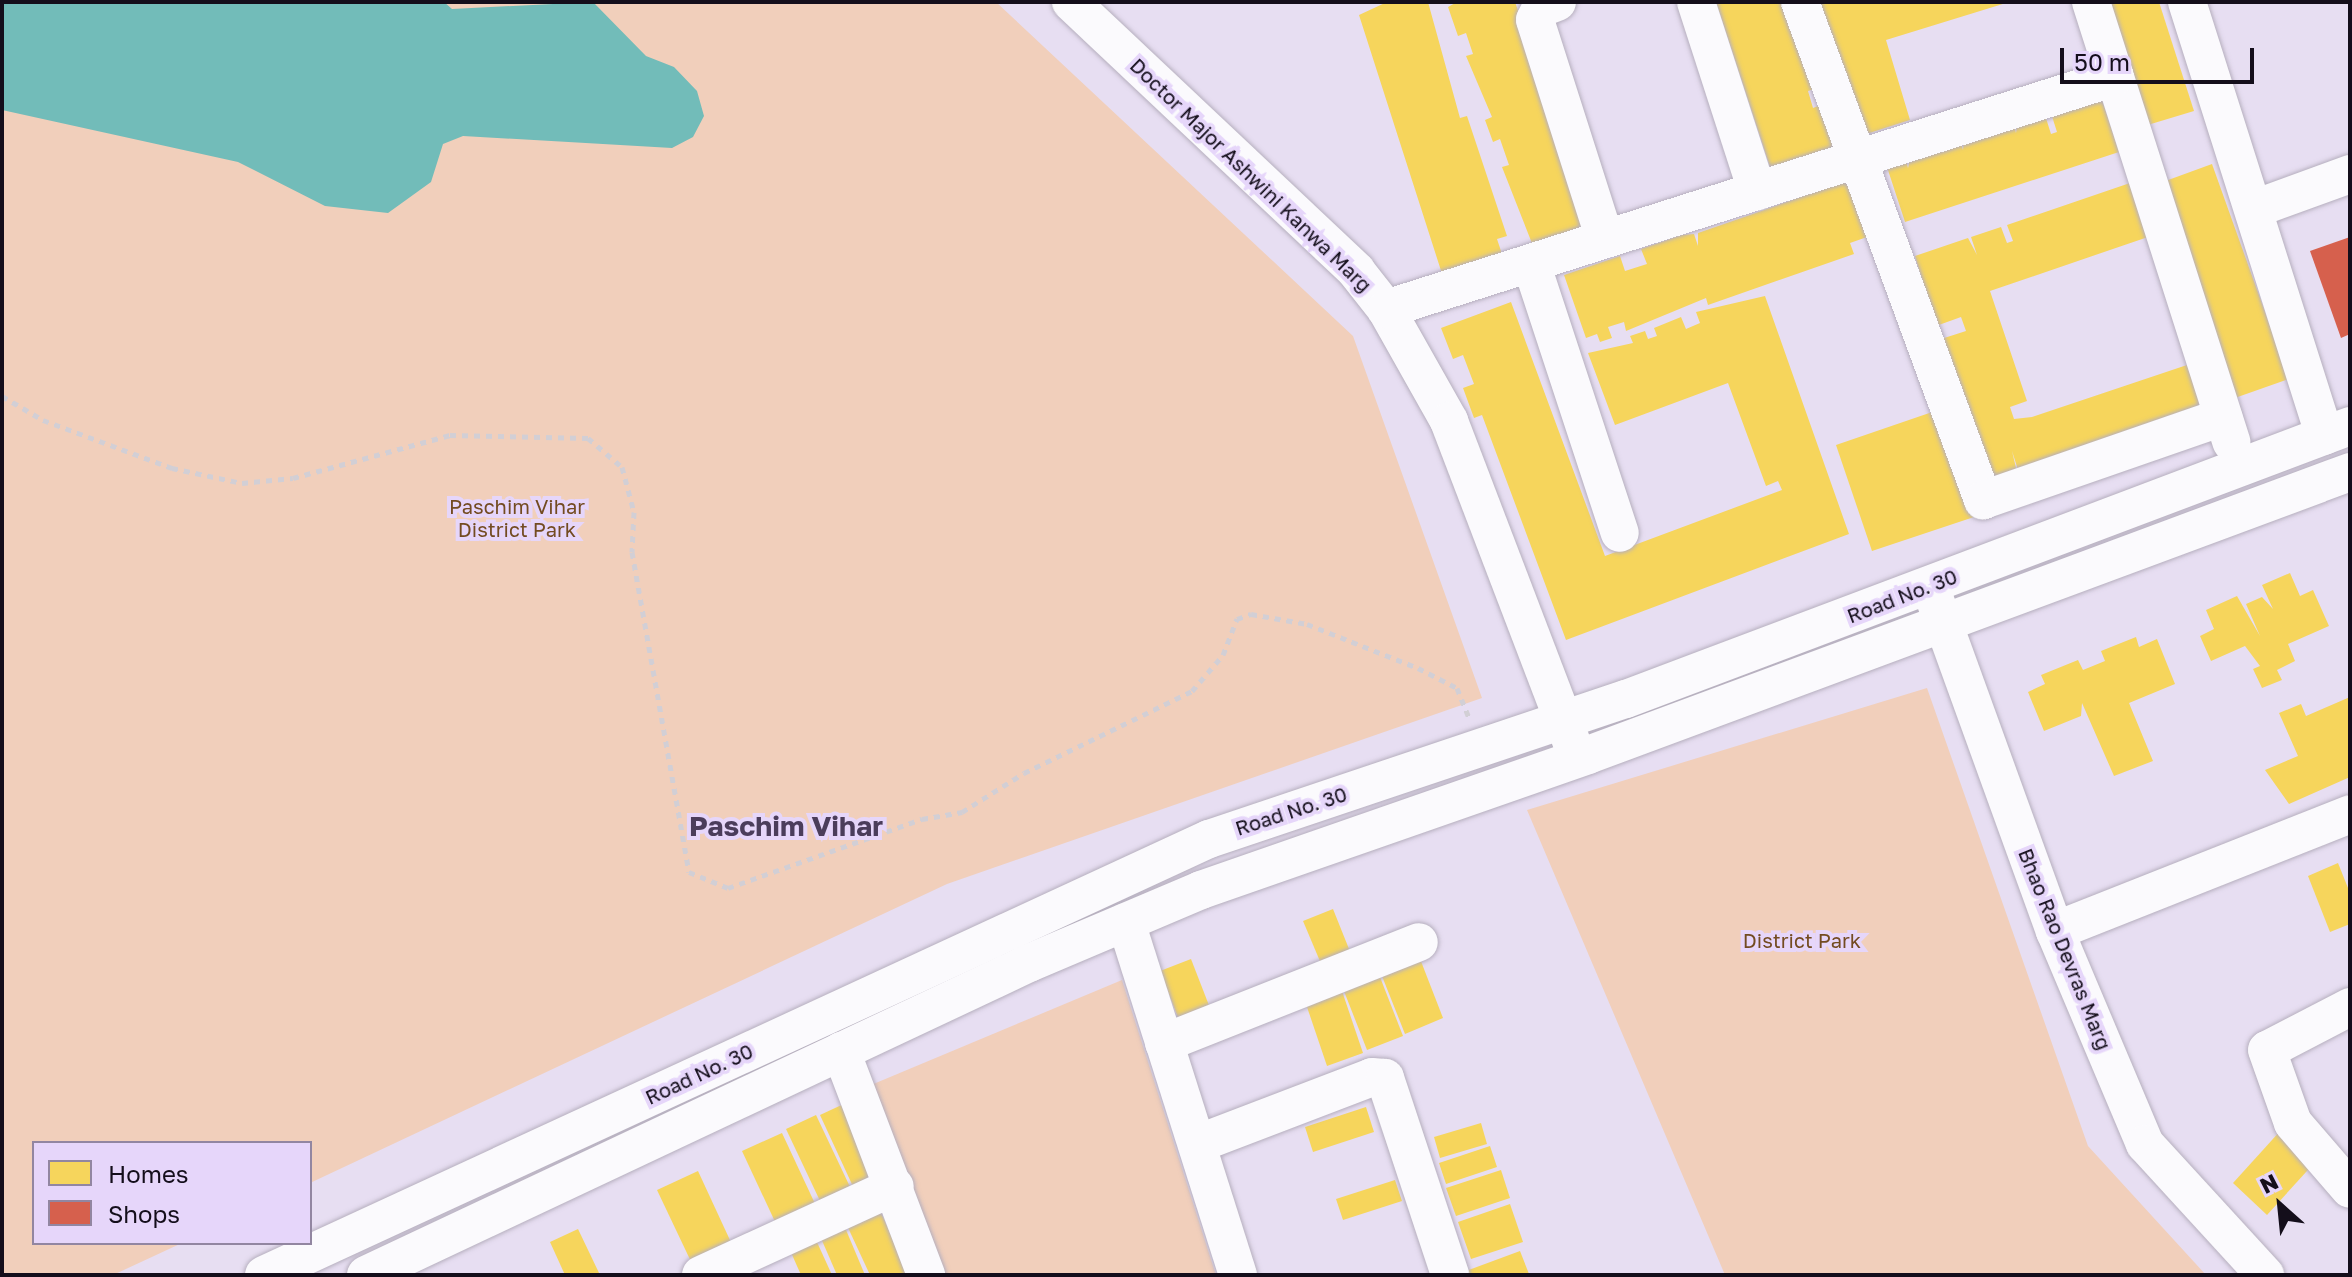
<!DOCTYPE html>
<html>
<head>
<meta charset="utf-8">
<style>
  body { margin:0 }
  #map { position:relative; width:2352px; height:1277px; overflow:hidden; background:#e7def2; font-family:"Golos Text",sans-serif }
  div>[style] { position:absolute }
  .green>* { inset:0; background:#f1cfbb }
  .water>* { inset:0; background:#72bcb9 }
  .homes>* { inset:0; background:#f6d55c }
  .shops>* { inset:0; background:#d6604d }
  .path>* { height:5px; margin-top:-2.5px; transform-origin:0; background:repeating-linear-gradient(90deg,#d2cfd5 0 6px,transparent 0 12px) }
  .roads { filter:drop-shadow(0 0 2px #b6afbe) drop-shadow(0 0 2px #b6afbe) }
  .minor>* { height:38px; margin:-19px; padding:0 19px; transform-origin:19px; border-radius:19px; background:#fbfafd }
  span { translate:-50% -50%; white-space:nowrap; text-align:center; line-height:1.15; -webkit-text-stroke:8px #e6d6fa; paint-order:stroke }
  .street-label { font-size:20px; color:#140e1b }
  .park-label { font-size:20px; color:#734b21 }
  .district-label { font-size:28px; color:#4b3d5b; font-weight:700 }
  .frame { position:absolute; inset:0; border:4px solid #140e1b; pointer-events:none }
  .legend { position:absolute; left:32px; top:1141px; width:280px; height:104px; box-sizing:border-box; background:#e6d6fa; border:2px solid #9286a1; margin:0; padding:10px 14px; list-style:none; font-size:24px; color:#140e1b }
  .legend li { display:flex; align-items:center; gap:16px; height:40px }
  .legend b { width:40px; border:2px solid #9286a1 }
  .north { position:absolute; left:2240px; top:1165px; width:80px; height:80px; -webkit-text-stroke:6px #e6d6fa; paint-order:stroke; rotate:333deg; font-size:22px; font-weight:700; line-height:32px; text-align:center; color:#140e1b }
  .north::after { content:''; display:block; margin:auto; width:28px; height:36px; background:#140e1b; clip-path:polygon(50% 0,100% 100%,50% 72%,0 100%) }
  .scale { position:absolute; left:2060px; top:48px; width:194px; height:36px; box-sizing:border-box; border:4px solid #140e1b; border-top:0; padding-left:10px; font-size:24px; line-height:28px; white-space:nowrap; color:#140e1b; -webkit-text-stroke:6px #e6d6fa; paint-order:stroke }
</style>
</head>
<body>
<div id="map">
  <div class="green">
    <div style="clip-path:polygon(2px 2px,996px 2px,1353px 336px,1482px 698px,947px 884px,310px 1183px,310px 1143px,34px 1143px,34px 1243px,182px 1243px,113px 1275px,2px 1275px)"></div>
    <div style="clip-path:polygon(1927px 688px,2088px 1146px,2206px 1275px,1725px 1275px,1527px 810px)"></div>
    <div style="clip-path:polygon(1122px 980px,1216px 1275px,938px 1275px,871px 1085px)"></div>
  </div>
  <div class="water">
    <div style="clip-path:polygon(2px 2px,444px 2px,452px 9px,593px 2px,646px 56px,674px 67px,697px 91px,704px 116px,693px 137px,672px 148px,463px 136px,443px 144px,431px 182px,388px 213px,325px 206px,238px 162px,2px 110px)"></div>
  </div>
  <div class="homes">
    <div style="clip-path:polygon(1387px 2px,1428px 2px,1460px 118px,1467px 116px,1507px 236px,1497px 239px,1504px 260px,1444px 280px,1359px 15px)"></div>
    <div style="clip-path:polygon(1457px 2px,1515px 2px,1595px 230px,1535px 251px,1502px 167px,1509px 165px,1500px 139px,1493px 142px,1485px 120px,1492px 117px,1466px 56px,1473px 54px,1466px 33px,1458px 36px,1448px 7px)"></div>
    <div style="clip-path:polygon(1716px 2px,1789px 2px,1817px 88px,1808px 91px,1813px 108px,1823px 104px,1838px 151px,1772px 173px)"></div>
    <div style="clip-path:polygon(1813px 2px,2006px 2px,2006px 3px,1886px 40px,1910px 120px,1854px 138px)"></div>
    <div style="clip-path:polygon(2101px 2px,2159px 2px,2194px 111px,2141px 127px)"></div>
    <div style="clip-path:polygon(2100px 94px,2119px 152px,1905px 222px,1886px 164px,1905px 157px,1908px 168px,1911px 155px,1960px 140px,1963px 150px,1964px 139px,2013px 122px,2016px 133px,2018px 120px,2044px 112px,2051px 134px,2057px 132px,2050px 110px)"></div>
    <div style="clip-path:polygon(2212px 164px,2289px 379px,2232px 399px,2160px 183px)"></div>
    <div style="clip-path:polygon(1847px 181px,1867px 237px,1850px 243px,1854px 254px,1708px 305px,1706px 298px,1626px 331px,1624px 322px,1608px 327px,1612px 338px,1600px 342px,1597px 334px,1586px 338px,1564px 275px,1620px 256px,1625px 271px,1647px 264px,1641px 249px,1682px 235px,1694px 234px,1698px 246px,1698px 233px)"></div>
    <div style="clip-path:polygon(2130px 183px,2148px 237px,1990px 291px,2027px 401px,2010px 407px,2014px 419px,2032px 417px,2187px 365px,2205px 417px,2021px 479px,2012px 451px,2019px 481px,1991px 490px,1938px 340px,1966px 331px,1961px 317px,1936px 326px,1915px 256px,1968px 238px,1977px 255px,1971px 237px,2001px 227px,2007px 243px,2013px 241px,2007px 225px)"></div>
    <div style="clip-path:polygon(1765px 296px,1849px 534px,1566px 640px,1482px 415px,1474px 418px,1463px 388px,1474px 384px,1463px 355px,1453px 359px,1441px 328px,1511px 302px,1605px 556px,1782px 490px,1778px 481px,1766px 486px,1728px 383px,1615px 425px,1588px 353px,1633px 343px,1630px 336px,1645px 331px,1648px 339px,1657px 336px,1654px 328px,1681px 317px,1686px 329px,1700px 323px,1696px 312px)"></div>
    <div style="clip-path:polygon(1941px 409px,1977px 516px,1872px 551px,1836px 445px)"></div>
    <div style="clip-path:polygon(2290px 573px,2300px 596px,2313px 590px,2329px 626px,2288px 644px,2295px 661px,2277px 670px,2282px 680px,2262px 688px,2253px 669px,2260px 666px,2245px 646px,2211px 661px,2200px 636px,2214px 629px,2206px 610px,2237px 596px,2260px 636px,2246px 604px,2262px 597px,2273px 609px,2262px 585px)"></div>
    <div style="clip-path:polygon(2136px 637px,2139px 647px,2157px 639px,2175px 684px,2129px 703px,2153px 761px,2114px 776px,2082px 703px,2081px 716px,2044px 731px,2028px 692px,2045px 684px,2041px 675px,2078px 660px,2083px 670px,2105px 661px,2101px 651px)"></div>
    <div style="clip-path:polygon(2350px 697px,2350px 777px,2289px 804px,2265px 770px,2298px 756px,2279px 713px,2301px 704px,2306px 716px)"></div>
    <div style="clip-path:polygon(2338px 863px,2350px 893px,2350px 924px,2330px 932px,2308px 876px)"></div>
    <div style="clip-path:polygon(1333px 909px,1351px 954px,1322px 966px,1303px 921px)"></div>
    <div style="clip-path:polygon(1417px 951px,1443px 1018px,1405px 1034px,1378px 966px)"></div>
    <div style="clip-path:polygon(1191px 959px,1210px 1008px,1179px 1020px,1160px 971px)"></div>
    <div style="clip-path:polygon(1378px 972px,1403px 1036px,1367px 1050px,1342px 986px)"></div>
    <div style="clip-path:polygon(1342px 991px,1363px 1053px,1327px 1066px,1306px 1004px)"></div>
    <div style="clip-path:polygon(848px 1102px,884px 1180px,856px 1193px,820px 1115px)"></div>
    <div style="clip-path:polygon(1366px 1107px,1374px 1132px,1313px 1152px,1305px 1127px)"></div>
    <div style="clip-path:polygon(816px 1115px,851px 1189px,821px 1203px,786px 1129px)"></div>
    <div style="clip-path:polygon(1481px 1123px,1487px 1144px,1440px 1158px,1434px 1137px)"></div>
    <div style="clip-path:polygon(2282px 1129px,2317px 1160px,2267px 1215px,2233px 1183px)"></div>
    <div style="clip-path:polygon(782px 1133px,817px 1208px,777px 1226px,742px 1151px)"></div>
    <div style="clip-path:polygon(1490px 1146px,1497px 1167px,1446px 1184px,1439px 1163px)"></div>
    <div style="clip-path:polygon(1501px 1170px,1510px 1198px,1456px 1216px,1446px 1188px)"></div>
    <div style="clip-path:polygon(698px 1171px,735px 1251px,695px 1270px,657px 1190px)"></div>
    <div style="clip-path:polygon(1395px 1180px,1402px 1201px,1343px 1220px,1336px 1199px)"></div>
    <div style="clip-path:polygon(877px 1204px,909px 1275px,870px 1275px,844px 1219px)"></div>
    <div style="clip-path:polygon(1510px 1204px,1523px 1242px,1471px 1259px,1458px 1222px)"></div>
    <div style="clip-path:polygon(841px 1218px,865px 1275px,837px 1275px,817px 1229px)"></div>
    <div style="clip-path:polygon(578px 1229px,600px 1275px,565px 1275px,550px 1242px)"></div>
    <div style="clip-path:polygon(811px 1229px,832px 1275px,801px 1275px,786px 1241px)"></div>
    <div style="clip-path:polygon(1520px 1251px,1529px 1274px,1467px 1275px,1466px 1271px)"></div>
  </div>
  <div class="shops">
    <div style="clip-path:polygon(2350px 237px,2350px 334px,2341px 338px,2310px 251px)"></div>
  </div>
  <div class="path">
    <div style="left:2px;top:396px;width:48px;rotate:30.3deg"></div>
    <div style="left:43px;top:420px;width:138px;rotate:20.4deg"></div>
    <div style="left:172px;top:468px;width:72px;rotate:12.1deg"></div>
    <div style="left:242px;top:483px;width:51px;rotate:-5.6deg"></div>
    <div style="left:293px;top:478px;width:163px;rotate:-15.3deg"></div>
    <div style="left:450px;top:435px;width:138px;rotate:1.2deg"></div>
    <div style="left:588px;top:438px;width:45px;rotate:40.5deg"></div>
    <div style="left:622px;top:467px;width:47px;rotate:75.1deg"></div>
    <div style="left:634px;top:512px;width:40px;rotate:92.9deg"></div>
    <div style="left:632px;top:552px;width:325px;rotate:79.9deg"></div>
    <div style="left:689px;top:872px;width:42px;rotate:22.3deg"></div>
    <div style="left:728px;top:888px;width:206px;rotate:-19.6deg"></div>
    <div style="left:922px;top:819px;width:41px;rotate:-9.9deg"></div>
    <div style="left:962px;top:812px;width:73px;rotate:-32.2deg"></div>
    <div style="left:1024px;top:773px;width:187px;rotate:-26deg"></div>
    <div style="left:1192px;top:691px;width:48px;rotate:-49.3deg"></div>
    <div style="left:1223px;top:655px;width:39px;rotate:-69deg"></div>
    <div style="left:1237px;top:619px;width:15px;rotate:-20deg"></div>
    <div style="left:1251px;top:614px;width:57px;rotate:10.1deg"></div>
    <div style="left:1307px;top:624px;width:119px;rotate:21.6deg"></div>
    <div style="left:1418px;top:668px;width:44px;rotate:27.1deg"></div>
    <div style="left:1457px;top:688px;width:35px;rotate:68deg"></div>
  </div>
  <div class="roads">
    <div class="minor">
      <div style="left:1071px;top:2px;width:392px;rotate:43.3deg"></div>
      <div style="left:1356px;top:271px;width:48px;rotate:51.7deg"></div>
      <div style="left:1386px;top:309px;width:129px;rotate:60.6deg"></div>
      <div style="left:1449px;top:421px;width:347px;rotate:69.1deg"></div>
      <div style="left:1557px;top:2px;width:17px;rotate:159deg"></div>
      <div style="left:1541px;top:8px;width:13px;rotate:117deg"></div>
      <div style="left:1535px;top:20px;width:230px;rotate:72.3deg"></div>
      <div style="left:1696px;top:2px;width:199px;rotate:72.1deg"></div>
      <div style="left:1800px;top:2px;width:531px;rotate:69.82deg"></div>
      <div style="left:1983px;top:500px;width:254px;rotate:-19.1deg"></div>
      <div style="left:2091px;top:2px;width:462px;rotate:72.3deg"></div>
      <div style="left:2187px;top:2px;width:455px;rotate:72.4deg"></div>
      <div style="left:2254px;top:209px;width:102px;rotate:-20deg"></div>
      <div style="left:1531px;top:263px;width:284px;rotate:71.8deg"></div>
      <div style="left:1386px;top:309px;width:765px;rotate:-17.65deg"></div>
      <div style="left:1935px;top:600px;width:352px;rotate:70.1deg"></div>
      <div style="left:2055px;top:931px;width:231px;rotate:67.1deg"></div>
      <div style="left:2145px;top:1144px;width:178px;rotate:47.5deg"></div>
      <div style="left:1126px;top:922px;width:370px;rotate:72.4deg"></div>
      <div style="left:2055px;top:931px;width:317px;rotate:-21.6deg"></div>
      <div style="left:2350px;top:1007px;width:93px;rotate:152.6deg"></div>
      <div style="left:2267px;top:1050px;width:77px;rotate:70.4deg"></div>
      <div style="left:2293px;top:1123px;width:87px;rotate:49.2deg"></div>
      <div style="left:1164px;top:1043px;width:274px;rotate:-21.6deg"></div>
      <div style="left:841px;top:1051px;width:240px;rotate:69.2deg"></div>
      <div style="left:1197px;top:1144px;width:187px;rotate:-20.9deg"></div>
      <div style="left:1372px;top:1077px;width:13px;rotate:4deg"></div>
      <div style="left:1385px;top:1078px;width:207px;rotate:71.7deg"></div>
      <div style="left:264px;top:1275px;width:1041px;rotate:-24.77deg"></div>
      <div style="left:1209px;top:839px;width:440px;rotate:-18.6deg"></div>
      <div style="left:1626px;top:699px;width:774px;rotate:-20.66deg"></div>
      <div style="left:366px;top:1275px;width:733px;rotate:-25.2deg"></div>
      <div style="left:1029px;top:963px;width:187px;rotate:-23deg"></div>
      <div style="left:1201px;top:890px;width:410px;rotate:-19.2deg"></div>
      <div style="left:1588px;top:755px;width:813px;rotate:-20.37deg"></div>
      <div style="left:701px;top:1275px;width:213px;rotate:-24.6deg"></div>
    </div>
  </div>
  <div class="street-label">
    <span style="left:1251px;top:175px;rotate:44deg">Doctor Major Ashwini Kanwa Marg</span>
    <span style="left:1902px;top:596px;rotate:-21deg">Road No. 30</span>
    <span style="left:1291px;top:811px;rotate:-18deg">Road No. 30</span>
    <span style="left:2065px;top:949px;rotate:68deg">Bhao Rao Devras Marg</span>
    <span style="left:699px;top:1074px;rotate:-25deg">Road No. 30</span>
  </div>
  <div class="park-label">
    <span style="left:517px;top:518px">Paschim Vihar<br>District Park</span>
    <span style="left:1802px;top:940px">District Park</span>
  </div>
  <div class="district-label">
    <span style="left:786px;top:826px">Paschim Vihar</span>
  </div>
  <div class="frame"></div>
  <ul class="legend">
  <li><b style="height:22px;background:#f6d55c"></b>Homes</li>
  <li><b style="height:22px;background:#d6604d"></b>Shops</li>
  </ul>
  <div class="north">N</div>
  <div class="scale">50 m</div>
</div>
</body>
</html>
